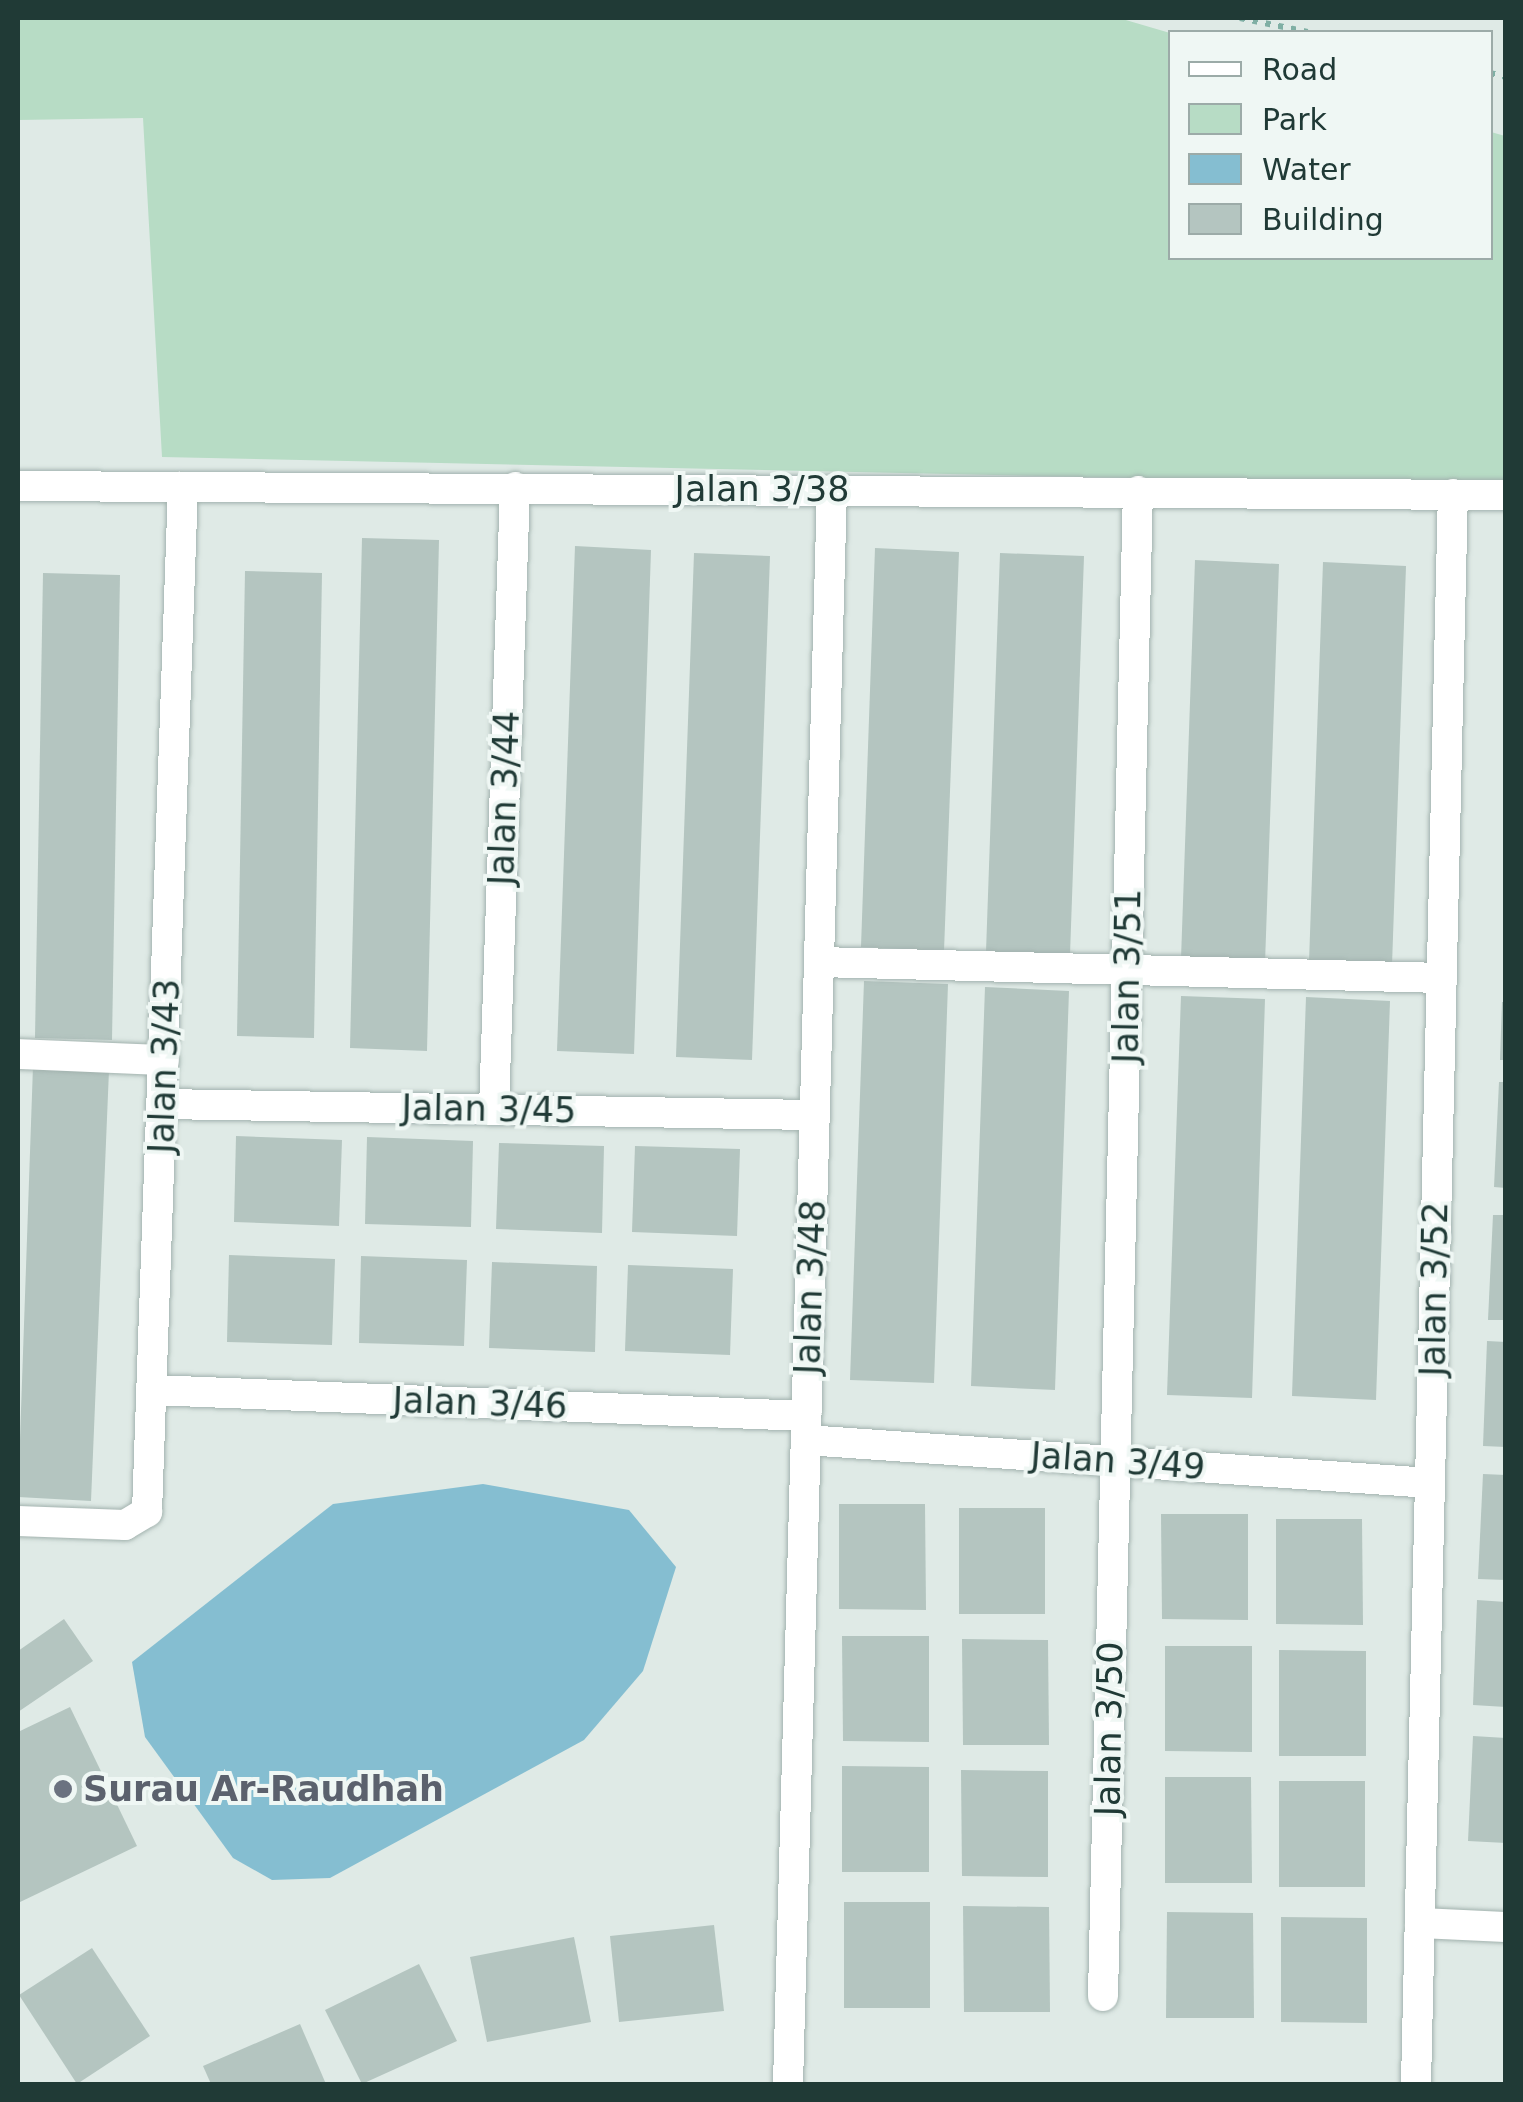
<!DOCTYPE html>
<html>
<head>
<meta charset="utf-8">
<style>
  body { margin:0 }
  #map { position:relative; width:1523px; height:2102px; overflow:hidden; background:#dfeae6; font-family:"DejaVu Sans",sans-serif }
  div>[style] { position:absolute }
  .green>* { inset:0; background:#b7dcc5 }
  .water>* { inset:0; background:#85bed1 }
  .building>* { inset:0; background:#b4c5c0 }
  .path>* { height:6px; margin-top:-3px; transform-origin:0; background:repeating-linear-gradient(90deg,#7fafa4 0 5px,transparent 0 13px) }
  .roads { filter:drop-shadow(0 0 2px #a2b2ae) drop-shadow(0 0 2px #a2b2ae) }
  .minor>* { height:30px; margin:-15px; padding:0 15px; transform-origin:15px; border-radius:15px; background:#fff }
  .dots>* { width:28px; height:28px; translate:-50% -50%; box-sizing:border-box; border:5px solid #eff7f4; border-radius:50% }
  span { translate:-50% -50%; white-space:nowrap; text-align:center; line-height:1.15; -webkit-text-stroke:8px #eff7f4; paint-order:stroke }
  .street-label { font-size:35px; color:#203a36 }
  .worship-label { font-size:35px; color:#5b616d; font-weight:700 }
  .left { translate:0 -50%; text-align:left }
  .frame { position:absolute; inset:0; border:20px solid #203a36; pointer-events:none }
  .legend { position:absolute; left:1168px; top:30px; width:325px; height:230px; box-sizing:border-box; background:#eff7f4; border:2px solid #9caba8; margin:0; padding:12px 18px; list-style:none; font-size:30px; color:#203a36 }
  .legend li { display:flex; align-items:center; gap:20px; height:50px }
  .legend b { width:50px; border:2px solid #9caba8 }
</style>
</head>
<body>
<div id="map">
  <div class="green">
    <div style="clip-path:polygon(18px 18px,1119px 18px,1170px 33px,1170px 258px,1490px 258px,1491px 132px,1505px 136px,1505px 486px,162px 457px,143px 118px,18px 120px)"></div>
  </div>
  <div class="water">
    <div style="clip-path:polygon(483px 1484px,629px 1510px,676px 1567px,643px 1671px,584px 1740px,330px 1878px,272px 1880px,233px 1858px,145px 1737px,132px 1662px,333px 1504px)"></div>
  </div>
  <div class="building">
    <div style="clip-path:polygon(362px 538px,439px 540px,427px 1051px,350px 1048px)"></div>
    <div style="clip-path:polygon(575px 546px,651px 550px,634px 1054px,557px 1051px)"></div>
    <div style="clip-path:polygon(875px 548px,959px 552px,944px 951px,861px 947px)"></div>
    <div style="clip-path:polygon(694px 553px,770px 556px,752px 1060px,676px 1057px)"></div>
    <div style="clip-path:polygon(1000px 553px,1084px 556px,1070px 955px,986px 952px)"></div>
    <div style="clip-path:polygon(1195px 560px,1279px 564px,1265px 963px,1181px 959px)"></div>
    <div style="clip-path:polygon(1323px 562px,1406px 566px,1392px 965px,1309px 962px)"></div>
    <div style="clip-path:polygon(245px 571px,322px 573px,314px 1038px,237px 1036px)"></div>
    <div style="clip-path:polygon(43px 573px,120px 575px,112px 1040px,35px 1038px)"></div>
    <div style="clip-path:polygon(864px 981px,948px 984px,934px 1383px,850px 1380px)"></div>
    <div style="clip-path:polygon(985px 987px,1069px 991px,1055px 1390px,971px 1386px)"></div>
    <div style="clip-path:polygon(1181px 996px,1265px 999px,1252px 1398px,1167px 1395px)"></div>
    <div style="clip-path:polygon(1306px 997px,1390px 1001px,1376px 1400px,1292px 1396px)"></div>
    <div style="clip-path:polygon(1502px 1002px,1506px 1002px,1506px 1060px,1500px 1060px)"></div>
    <div style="clip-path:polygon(33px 1066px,109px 1070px,91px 1501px,18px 1497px)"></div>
    <div style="clip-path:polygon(1499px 1082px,1506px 1082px,1506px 1188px,1494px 1187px)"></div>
    <div style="clip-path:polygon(236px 1136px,342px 1140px,339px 1226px,234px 1222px)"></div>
    <div style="clip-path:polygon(367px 1137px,473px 1141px,471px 1227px,365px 1224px)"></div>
    <div style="clip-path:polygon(499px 1143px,604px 1146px,602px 1233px,496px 1229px)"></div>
    <div style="clip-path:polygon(635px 1146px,740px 1149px,737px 1236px,632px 1232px)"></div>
    <div style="clip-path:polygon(1493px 1215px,1506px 1215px,1506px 1320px,1488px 1320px)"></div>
    <div style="clip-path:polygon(229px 1255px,335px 1259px,332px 1345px,227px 1342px)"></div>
    <div style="clip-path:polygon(361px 1256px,467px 1260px,464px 1346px,359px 1343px)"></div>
    <div style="clip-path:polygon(492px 1262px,597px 1266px,595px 1352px,489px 1348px)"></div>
    <div style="clip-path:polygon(628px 1265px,733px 1269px,730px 1355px,625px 1351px)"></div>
    <div style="clip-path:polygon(1487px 1341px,1506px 1342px,1506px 1447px,1483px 1446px)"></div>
    <div style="clip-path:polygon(1483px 1474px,1506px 1475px,1506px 1580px,1478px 1579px)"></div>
    <div style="clip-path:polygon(839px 1504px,925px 1504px,926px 1610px,839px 1609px)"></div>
    <div style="clip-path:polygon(959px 1508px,1045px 1508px,1045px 1614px,959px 1614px)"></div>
    <div style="clip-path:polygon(1161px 1514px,1248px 1514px,1248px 1620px,1162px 1619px)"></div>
    <div style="clip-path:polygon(1276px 1519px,1362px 1519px,1363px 1625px,1276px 1624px)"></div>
    <div style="clip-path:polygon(1477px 1600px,1506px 1602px,1506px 1707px,1473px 1705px)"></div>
    <div style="clip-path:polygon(64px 1619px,93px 1661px,18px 1712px,18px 1651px)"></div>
    <div style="clip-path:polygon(842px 1636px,929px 1636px,929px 1742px,843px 1741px)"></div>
    <div style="clip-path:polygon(962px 1639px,1048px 1640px,1049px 1745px,963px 1745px)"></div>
    <div style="clip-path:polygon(1165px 1646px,1252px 1646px,1252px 1752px,1165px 1751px)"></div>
    <div style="clip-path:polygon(1279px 1650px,1366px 1651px,1366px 1756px,1279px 1756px)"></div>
    <div style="clip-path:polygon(70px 1707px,137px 1846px,18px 1903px,18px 1732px)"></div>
    <div style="clip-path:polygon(1473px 1736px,1506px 1738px,1506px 1843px,1468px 1841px)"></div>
    <div style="clip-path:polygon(842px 1766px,929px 1767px,929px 1872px,842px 1872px)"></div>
    <div style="clip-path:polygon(961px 1770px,1048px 1771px,1048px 1877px,962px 1876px)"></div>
    <div style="clip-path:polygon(1165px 1777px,1251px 1777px,1252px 1883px,1165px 1883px)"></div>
    <div style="clip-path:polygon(1279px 1781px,1365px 1781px,1365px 1887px,1279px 1887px)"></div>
    <div style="clip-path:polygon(844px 1902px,930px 1902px,930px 2008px,844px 2008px)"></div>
    <div style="clip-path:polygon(963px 1906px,1049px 1907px,1050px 2012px,964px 2012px)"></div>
    <div style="clip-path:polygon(1167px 1912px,1253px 1913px,1254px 2018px,1166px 2018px)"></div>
    <div style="clip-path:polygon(1281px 1917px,1367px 1918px,1367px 2023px,1281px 2022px)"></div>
    <div style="clip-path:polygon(714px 1925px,724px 2011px,619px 2022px,610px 1936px)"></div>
    <div style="clip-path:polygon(574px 1937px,591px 2022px,487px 2042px,470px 1957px)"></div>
    <div style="clip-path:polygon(92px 1948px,150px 2036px,77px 2084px,19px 1995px)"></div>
    <div style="clip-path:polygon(419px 1964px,457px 2041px,362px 2084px,325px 2010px)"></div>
    <div style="clip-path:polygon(300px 2024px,326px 2084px,211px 2084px,203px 2066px)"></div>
  </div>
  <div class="path">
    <div style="left:1240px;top:18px;width:69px;rotate:11.6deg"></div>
    <div style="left:1490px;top:73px;width:16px;rotate:14deg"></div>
  </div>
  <div class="roads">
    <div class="minor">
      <div style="left:18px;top:486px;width:1488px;rotate:0.35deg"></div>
      <div style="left:819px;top:962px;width:623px;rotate:1.47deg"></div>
      <div style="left:18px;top:1054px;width:146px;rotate:2.4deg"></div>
      <div style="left:162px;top:1104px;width:653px;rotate:0.97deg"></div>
      <div style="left:494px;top:1108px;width:621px;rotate:-88.06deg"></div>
      <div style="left:153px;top:1390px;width:654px;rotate:2.28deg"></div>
      <div style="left:806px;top:1440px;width:625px;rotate:3.94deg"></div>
      <div style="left:18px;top:1521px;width:107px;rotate:2.1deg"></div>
      <div style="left:125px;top:1525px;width:26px;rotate:-31deg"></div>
      <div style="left:147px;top:1512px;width:1026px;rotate:-87.99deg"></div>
      <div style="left:1420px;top:1923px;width:86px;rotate:2.7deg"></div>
      <div style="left:1103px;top:1996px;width:1505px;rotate:-88.67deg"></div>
      <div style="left:788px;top:2084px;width:1595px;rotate:-88.42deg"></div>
      <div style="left:1416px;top:2084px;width:1590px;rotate:-88.67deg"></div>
    </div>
  </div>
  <div class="dots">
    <div style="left:63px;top:1789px;background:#6b7280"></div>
  </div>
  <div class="street-label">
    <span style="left:762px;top:489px">Jalan 3/38</span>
    <span style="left:504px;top:798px;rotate:-88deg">Jalan 3/44</span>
    <span style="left:1127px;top:976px;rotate:-89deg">Jalan 3/51</span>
    <span style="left:164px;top:1066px;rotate:-88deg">Jalan 3/43</span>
    <span style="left:489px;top:1109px;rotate:1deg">Jalan 3/45</span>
    <span style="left:810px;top:1287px;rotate:-88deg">Jalan 3/48</span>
    <span style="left:1434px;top:1289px;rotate:-89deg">Jalan 3/52</span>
    <span style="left:480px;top:1403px;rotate:2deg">Jalan 3/46</span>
    <span style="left:1118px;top:1461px;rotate:4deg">Jalan 3/49</span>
    <span style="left:1109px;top:1729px;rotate:-89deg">Jalan 3/50</span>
  </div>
  <div class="worship-label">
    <span class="left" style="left:83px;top:1789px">Surau Ar-Raudhah</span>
  </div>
  <div class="frame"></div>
  <ul class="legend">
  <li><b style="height:12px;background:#fff"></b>Road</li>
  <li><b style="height:28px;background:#b7dcc5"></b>Park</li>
  <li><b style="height:28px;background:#85bed1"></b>Water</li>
  <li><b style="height:28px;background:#b4c5c0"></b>Building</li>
  </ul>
</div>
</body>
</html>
